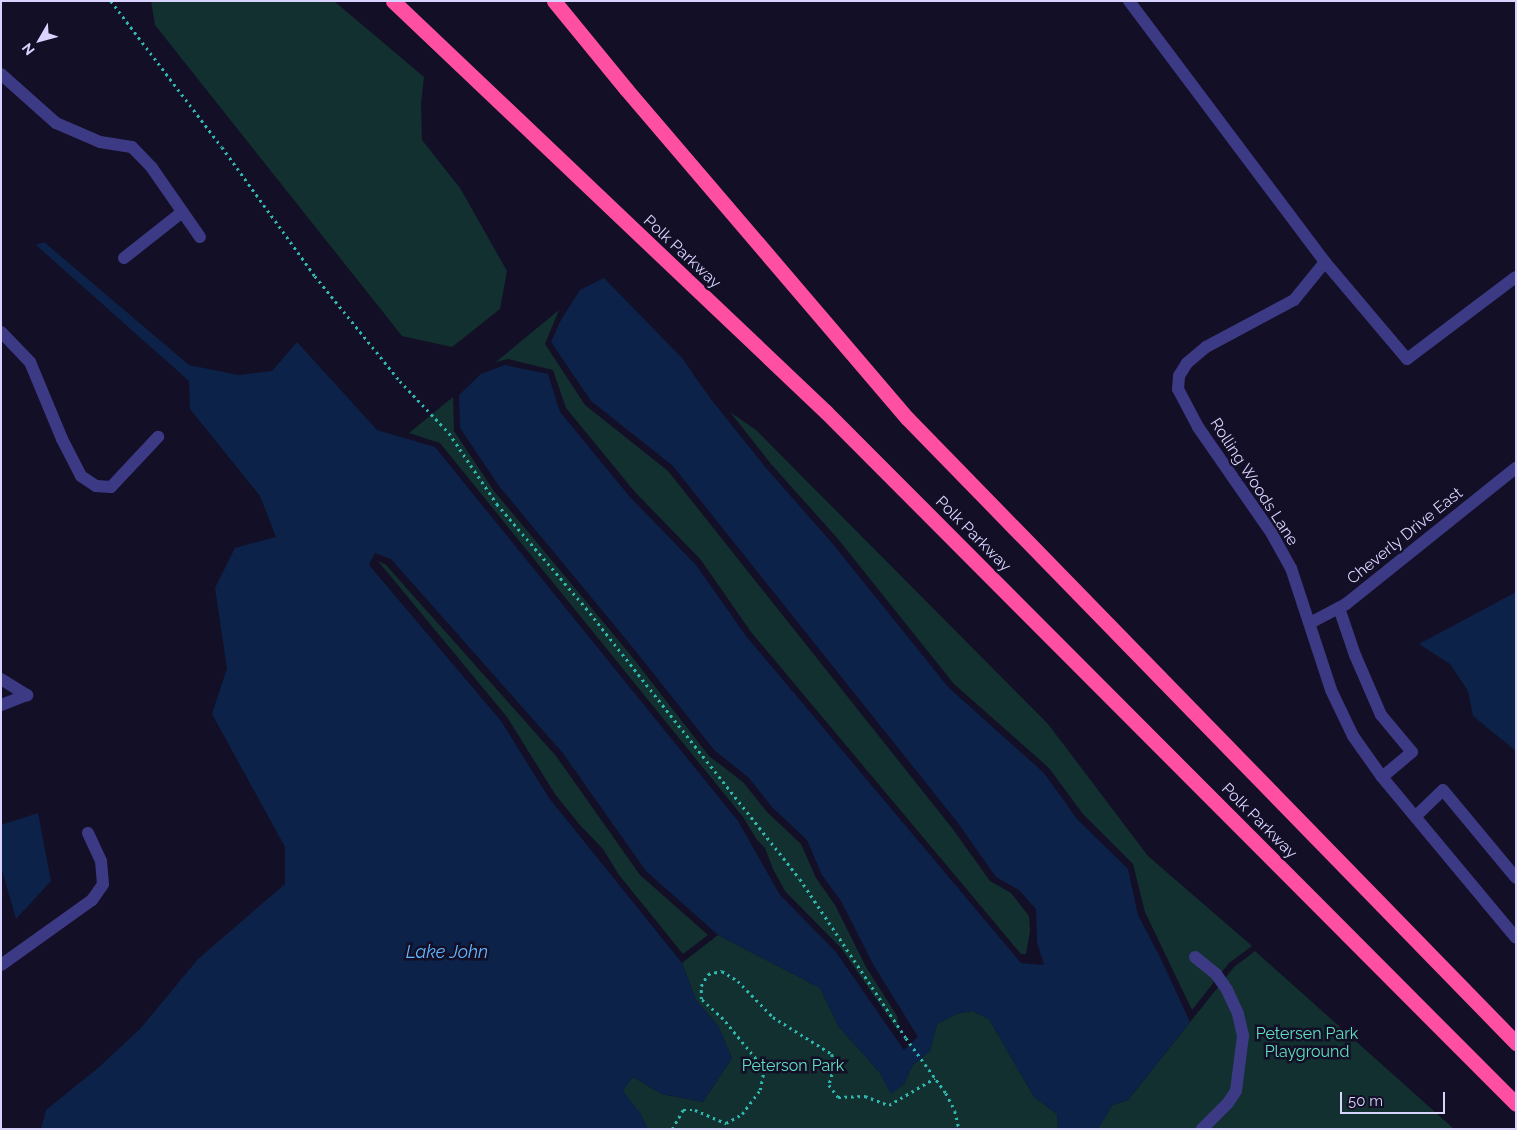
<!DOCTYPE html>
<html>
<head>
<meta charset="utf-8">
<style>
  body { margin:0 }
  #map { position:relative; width:1517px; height:1130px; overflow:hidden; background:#130f26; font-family:Raleway,sans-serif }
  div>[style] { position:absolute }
  .green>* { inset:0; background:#12302f }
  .water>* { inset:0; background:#0c2248 }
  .path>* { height:2.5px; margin-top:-1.25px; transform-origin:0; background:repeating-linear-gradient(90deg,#2fb8b0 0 2.5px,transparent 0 6.5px) }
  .minor>* { height:12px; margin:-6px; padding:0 6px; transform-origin:6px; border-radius:6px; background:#3d3a85 }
  .highway>* { height:15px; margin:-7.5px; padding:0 7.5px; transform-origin:7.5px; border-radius:7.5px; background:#ff4fa3 }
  span { translate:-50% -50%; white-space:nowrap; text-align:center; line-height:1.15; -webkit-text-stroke:5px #130f26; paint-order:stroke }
  .street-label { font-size:16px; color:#d9d4ff }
  .park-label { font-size:16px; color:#5fe0c0 }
  .water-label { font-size:18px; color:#62b6ff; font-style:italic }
  .frame { position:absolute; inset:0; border:2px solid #d9d4ff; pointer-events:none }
  .north { position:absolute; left:15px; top:15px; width:50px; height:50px; -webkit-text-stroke:4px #130f26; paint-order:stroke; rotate:232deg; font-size:14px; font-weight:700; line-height:20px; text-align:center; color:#d9d4ff }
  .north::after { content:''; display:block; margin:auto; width:18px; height:22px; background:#d9d4ff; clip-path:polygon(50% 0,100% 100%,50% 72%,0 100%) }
  .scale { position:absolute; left:1340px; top:1092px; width:105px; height:22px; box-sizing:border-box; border:2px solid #d9d4ff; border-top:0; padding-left:6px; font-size:15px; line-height:18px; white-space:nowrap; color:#d9d4ff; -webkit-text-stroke:4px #130f26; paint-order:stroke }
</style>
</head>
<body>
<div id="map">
  <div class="green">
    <div style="clip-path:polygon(151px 1px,334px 1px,424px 77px,421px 104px,422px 140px,460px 188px,507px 271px,500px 309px,452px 347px,402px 336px,155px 25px)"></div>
    <div style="clip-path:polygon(559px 310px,545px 344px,585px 405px,668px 471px,952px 828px,990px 881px,1011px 893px,1029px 916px,1030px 931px,1026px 954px,1021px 954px,751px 632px,701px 560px,635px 492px,566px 408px,553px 370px,508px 359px,496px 362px)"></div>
    <div style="clip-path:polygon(453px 397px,454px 431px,494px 491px,629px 653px,709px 756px,743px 782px,767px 812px,801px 844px,816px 878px,835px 905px,866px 967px,897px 1016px,899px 1032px,841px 948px,785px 891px,773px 869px,765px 848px,757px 840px,743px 817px,440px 443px,409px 433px)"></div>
    <div style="clip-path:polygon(730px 412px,756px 430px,1048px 724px,1148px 856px,1252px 946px,1229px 963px,1192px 1010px,1145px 912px,1133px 864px,1083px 814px,1049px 768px,954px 684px,838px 539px,771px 464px)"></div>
    <div style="clip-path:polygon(378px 561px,386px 565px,556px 756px,640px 875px,708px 935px,683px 954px,619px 875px,603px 849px,579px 824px,555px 794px,507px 717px)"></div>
    <div style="clip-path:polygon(718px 935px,820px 988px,839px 1027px,880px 1073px,891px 1093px,904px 1084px,913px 1065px,930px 1051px,937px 1024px,956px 1014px,972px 1011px,989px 1019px,1034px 1097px,1057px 1114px,1058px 1129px,648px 1129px,640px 1113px,622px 1091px,633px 1077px,662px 1094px,703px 1102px,732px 1058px,718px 1026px,696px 1000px,682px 963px)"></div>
    <div style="clip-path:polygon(1255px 951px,1454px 1129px,1098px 1129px,1112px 1105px,1128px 1100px,1234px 967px)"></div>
  </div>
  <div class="water">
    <div style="clip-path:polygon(44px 242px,189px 365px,238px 375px,272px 371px,297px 342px,377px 430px,435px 447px,738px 821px,780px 895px,836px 952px,904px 1050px,918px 1037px,873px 964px,841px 901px,822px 875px,807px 840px,772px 807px,748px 777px,715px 751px,634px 649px,499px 486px,460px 428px,459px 395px,481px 374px,505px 365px,548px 374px,560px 412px,630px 497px,696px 565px,746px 636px,1021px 963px,1044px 965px,1037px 942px,1036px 909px,1019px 890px,996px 877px,958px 823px,673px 466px,591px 401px,551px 342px,561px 320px,580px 290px,604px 278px,682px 358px,710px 398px,766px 468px,832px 543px,949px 688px,1044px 773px,1077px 819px,1128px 869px,1138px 915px,1161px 959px,1190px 1022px,1128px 1100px,1112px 1105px,1098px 1129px,1058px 1129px,1057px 1114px,1034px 1097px,989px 1019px,972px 1011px,956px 1014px,937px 1024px,930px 1051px,913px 1065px,904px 1084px,891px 1094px,880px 1073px,839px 1027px,820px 988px,718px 935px,646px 871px,562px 752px,391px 559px,375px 553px,369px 565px,501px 721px,549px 798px,682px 963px,696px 1000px,718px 1026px,732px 1058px,703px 1102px,662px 1094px,633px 1077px,623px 1091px,640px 1113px,648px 1129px,41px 1129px,46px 1110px,98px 1068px,140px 1029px,198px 959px,285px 884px,285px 847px,212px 714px,227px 668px,215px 588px,235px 548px,276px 537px,260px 496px,190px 409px,189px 381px,36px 245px)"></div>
    <div style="clip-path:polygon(1516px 592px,1516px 751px,1473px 716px,1468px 691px,1450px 664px,1419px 644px)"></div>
    <div style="clip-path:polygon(38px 813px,51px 881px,16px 919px,1px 867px,1px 825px)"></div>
  </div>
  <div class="path">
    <div style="left:111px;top:1px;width:183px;rotate:52.8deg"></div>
    <div style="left:222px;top:147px;width:159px;rotate:54.2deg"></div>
    <div style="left:315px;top:276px;width:135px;rotate:51deg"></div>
    <div style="left:400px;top:381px;width:71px;rotate:46.7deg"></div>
    <div style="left:449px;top:433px;width:86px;rotate:55.9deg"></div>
    <div style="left:497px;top:504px;width:137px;rotate:49.4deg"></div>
    <div style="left:586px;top:608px;width:345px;rotate:51.7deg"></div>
    <div style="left:800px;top:879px;width:191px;rotate:56.3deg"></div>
    <div style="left:906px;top:1038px;width:68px;rotate:54deg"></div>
    <div style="left:946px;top:1093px;width:20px;rotate:63deg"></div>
    <div style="left:955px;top:1111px;width:18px;rotate:77deg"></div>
    <div style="left:672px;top:1129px;width:22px;rotate:-60deg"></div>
    <div style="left:683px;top:1110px;width:12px"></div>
    <div style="left:695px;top:1110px;width:34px;rotate:23deg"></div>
    <div style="left:726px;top:1123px;width:18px;rotate:-29deg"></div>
    <div style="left:742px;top:1114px;width:30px;rotate:-53deg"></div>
    <div style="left:760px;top:1090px;width:21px;rotate:-79deg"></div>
    <div style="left:764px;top:1069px;width:65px;rotate:-129.4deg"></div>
    <div style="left:723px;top:1019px;width:30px;rotate:-138deg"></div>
    <div style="left:701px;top:999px;width:13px;rotate:-90deg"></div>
    <div style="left:701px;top:986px;width:14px;rotate:-60deg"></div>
    <div style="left:708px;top:974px;width:14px;rotate:-12deg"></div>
    <div style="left:722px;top:971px;width:19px;rotate:32deg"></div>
    <div style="left:738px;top:981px;width:50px;rotate:45.8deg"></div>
    <div style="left:773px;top:1017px;width:70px;rotate:32.1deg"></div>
    <div style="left:832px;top:1054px;width:14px;rotate:82deg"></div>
    <div style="left:834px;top:1068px;width:18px;rotate:106deg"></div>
    <div style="left:829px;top:1085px;width:15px;rotate:53deg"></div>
    <div style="left:838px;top:1097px;width:27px;rotate:-2deg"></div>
    <div style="left:865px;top:1096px;width:26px;rotate:21deg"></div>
    <div style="left:889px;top:1105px;width:53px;rotate:-30.4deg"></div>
  </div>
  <div class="minor">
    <div style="left:1129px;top:1px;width:326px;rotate:53.1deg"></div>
    <div style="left:1325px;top:262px;width:127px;rotate:49.8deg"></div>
    <div style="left:1407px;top:359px;width:136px;rotate:-37deg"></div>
    <div style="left:1px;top:74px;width:74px;rotate:41.7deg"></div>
    <div style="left:56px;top:123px;width:48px;rotate:23.4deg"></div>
    <div style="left:100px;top:142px;width:32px;rotate:9deg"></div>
    <div style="left:132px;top:147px;width:29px;rotate:46deg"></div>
    <div style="left:152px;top:168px;width:84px;rotate:55.2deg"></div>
    <div style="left:124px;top:258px;width:73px;rotate:-38.3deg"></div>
    <div style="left:1325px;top:262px;width:49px;rotate:129.2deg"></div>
    <div style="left:1294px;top:300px;width:100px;rotate:151.9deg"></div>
    <div style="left:1206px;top:347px;width:25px;rotate:140deg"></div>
    <div style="left:1187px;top:363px;width:15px;rotate:122deg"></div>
    <div style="left:1179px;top:376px;width:13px;rotate:94deg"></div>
    <div style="left:1178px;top:389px;width:43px;rotate:62.2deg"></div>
    <div style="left:1198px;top:427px;width:130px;rotate:55.3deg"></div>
    <div style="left:1272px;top:534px;width:39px;rotate:61deg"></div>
    <div style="left:1291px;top:568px;width:128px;rotate:71.8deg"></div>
    <div style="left:1331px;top:690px;width:51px;rotate:64.4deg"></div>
    <div style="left:1353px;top:736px;width:50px;rotate:54.7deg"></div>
    <div style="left:1382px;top:777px;width:209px;rotate:50.2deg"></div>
    <div style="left:1px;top:332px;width:42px;rotate:46deg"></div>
    <div style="left:30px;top:362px;width:83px;rotate:67.4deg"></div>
    <div style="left:62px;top:439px;width:42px;rotate:62.8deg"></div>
    <div style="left:81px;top:476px;width:18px;rotate:34deg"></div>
    <div style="left:96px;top:486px;width:15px;rotate:4deg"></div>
    <div style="left:111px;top:487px;width:69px;rotate:-46.8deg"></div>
    <div style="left:1339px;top:608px;width:50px;rotate:71.2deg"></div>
    <div style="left:1355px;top:655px;width:65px;rotate:66.6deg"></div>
    <div style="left:1381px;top:715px;width:48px;rotate:50deg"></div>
    <div style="left:1412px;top:752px;width:39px;rotate:140deg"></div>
    <div style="left:1310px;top:623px;width:41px;rotate:-27.8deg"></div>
    <div style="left:1346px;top:604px;width:218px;rotate:-38.7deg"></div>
    <div style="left:1px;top:679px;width:31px;rotate:32deg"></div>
    <div style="left:27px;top:695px;width:28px;rotate:159deg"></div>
    <div style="left:1416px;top:816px;width:37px;rotate:-44deg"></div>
    <div style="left:1443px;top:790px;width:114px;rotate:50.3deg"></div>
    <div style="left:1195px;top:957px;width:27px;rotate:39deg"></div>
    <div style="left:1216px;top:974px;width:19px;rotate:55deg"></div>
    <div style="left:1227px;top:990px;width:26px;rotate:65deg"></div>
    <div style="left:1238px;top:1014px;width:23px;rotate:77deg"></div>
    <div style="left:1243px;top:1036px;width:55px;rotate:97.3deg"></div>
    <div style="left:1236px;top:1091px;width:14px;rotate:124deg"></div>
    <div style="left:1228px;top:1103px;width:37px;rotate:135deg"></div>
    <div style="left:1px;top:965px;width:112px;rotate:-35.5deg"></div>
    <div style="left:92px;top:900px;width:19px;rotate:-55deg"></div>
    <div style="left:103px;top:884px;width:23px;rotate:-95deg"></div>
    <div style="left:101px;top:861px;width:31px;rotate:-115deg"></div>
  </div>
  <div class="highway">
    <div style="left:393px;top:1px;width:597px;rotate:43.51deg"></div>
    <div style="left:826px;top:412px;width:977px;rotate:45.08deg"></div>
    <div style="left:554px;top:1px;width:114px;rotate:50.7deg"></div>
    <div style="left:626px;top:89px;width:433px;rotate:49.5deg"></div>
    <div style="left:907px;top:418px;width:873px;rotate:45.74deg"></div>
  </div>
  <div class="street-label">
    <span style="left:682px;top:252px;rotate:43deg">Polk Parkway</span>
    <span style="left:1254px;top:482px;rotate:57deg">Rolling Woods Lane</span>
    <span style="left:973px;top:534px;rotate:45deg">Polk Parkway</span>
    <span style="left:1405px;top:536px;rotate:-39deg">Cheverly Drive East</span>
    <span style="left:1259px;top:821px;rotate:45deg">Polk Parkway</span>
  </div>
  <div class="park-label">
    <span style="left:1307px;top:1043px">Petersen Park<br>Playground</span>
    <span style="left:793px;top:1066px">Peterson Park</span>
  </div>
  <div class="water-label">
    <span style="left:447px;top:952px">Lake John</span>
  </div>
  <div class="frame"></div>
  <div class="north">N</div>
  <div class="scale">50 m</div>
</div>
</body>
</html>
